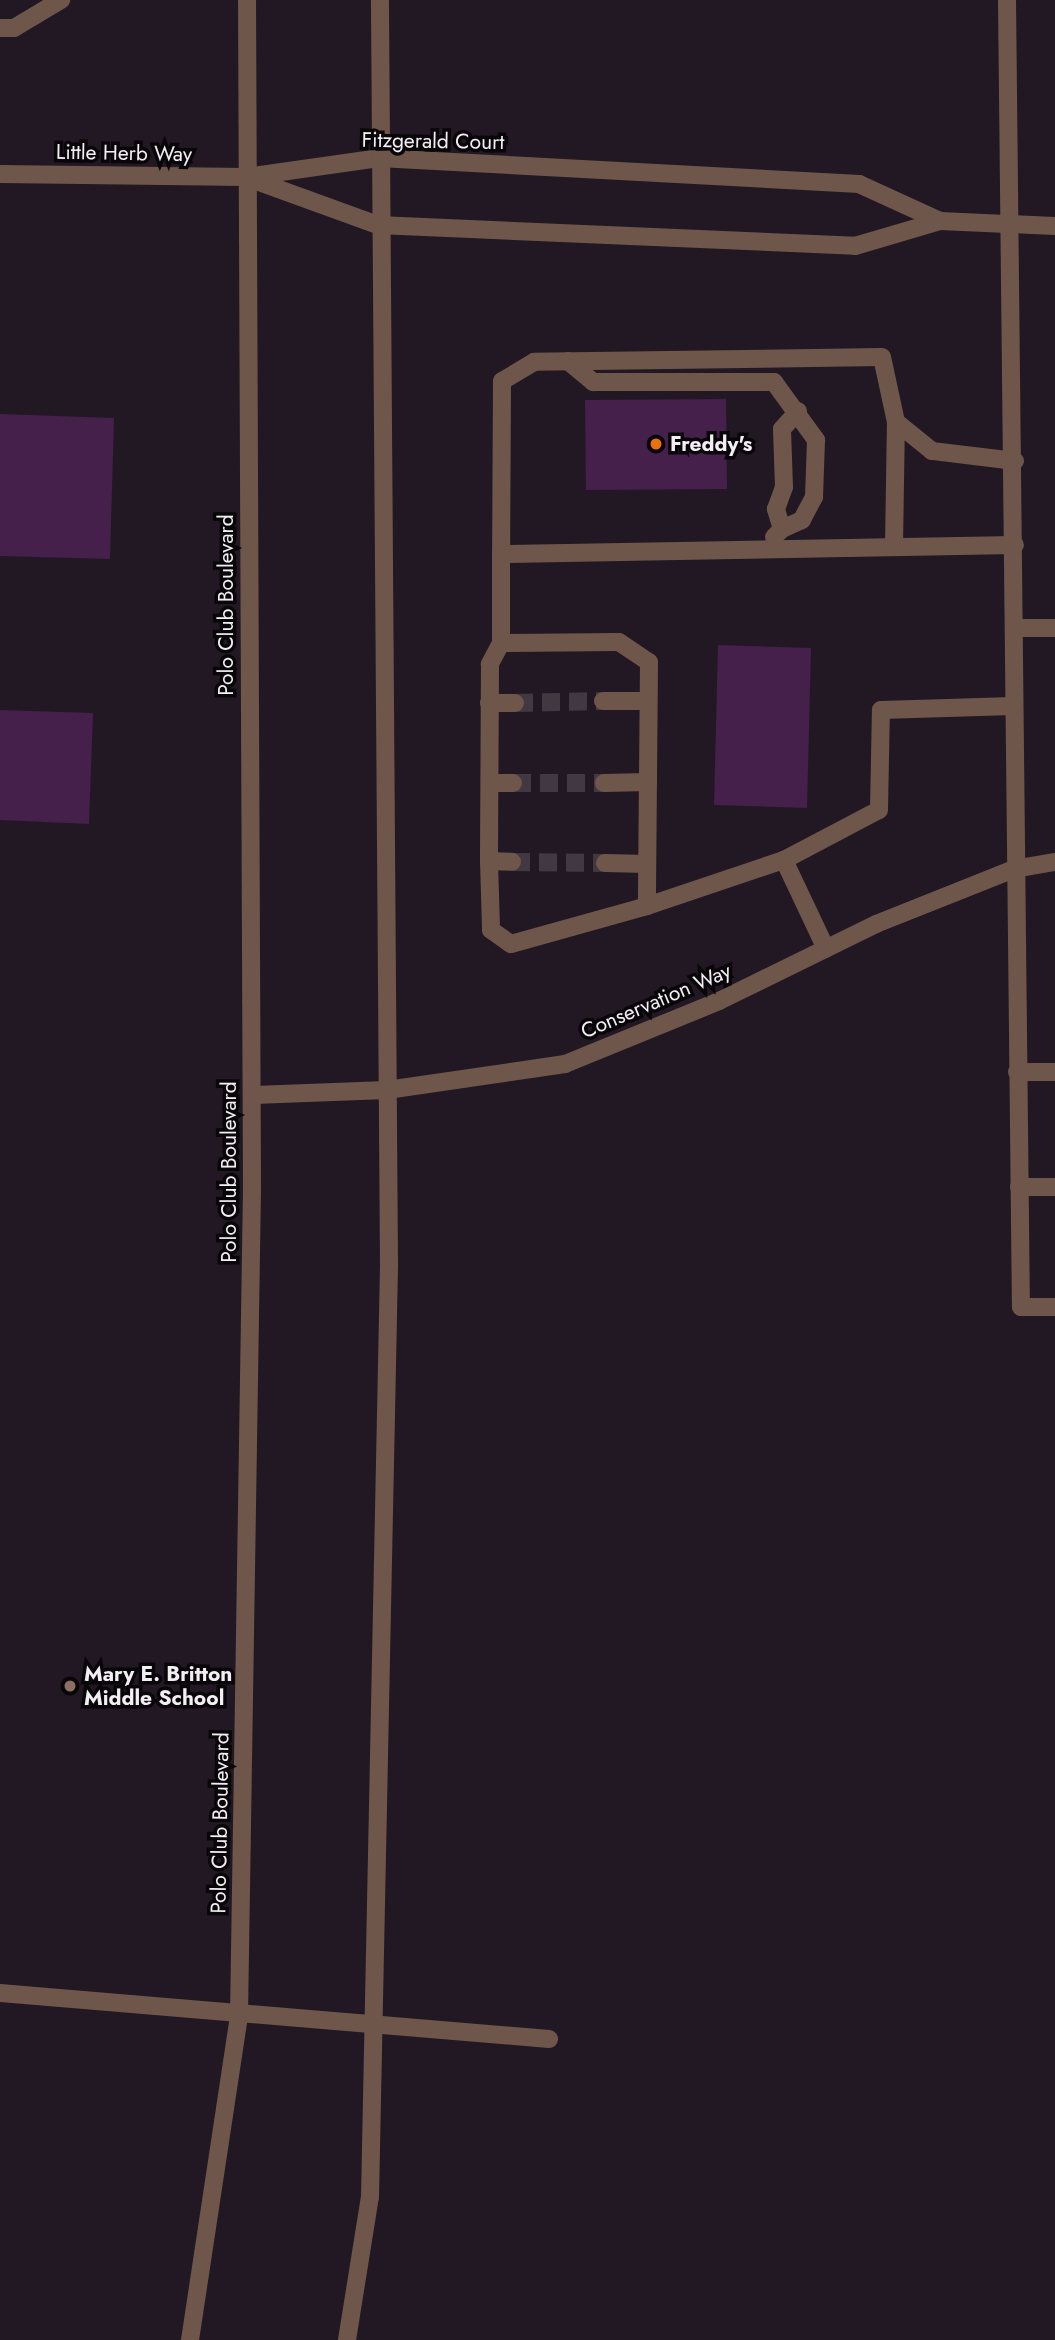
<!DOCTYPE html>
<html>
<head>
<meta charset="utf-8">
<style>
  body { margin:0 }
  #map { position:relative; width:1055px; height:2340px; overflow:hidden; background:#221823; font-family:Jost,sans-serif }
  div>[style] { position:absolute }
  .building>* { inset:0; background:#44204b }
  .minor-tunnel>* { height:18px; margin-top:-9px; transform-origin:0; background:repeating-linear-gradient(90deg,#413842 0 18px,transparent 0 27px) }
  .minor>* { height:18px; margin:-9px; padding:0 9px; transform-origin:9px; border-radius:9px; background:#6f564a }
  .dots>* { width:19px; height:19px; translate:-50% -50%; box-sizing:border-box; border:4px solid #090609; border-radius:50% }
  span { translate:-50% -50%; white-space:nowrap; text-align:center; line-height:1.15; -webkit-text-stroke:7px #090609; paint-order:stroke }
  .street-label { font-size:21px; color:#f3edf4 }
  .poi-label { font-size:21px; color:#f3edf4; font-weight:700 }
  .left { translate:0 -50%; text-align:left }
</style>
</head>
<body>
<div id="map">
  <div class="building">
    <div style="clip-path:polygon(726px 399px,727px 489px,586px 490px,585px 400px)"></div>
    <div style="clip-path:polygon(0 414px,114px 418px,110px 559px,0 556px)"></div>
    <div style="clip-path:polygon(718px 645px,811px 648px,807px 808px,714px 805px)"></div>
    <div style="clip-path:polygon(0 710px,93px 713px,89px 824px,0 820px)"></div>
  </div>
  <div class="minor-tunnel">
    <div style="left:515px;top:703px;width:88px;rotate:-1.3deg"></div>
    <div style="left:513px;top:783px;width:91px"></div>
    <div style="left:512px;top:862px;width:93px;rotate:0.6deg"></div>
  </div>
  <div class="minor">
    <div style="left:1007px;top:0;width:1307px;rotate:89.39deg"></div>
    <div style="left:1021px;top:1307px;width:34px"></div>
    <div style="left:0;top:28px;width:14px"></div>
    <div style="left:14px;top:28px;width:55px;rotate:-30.8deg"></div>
    <div style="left:0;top:174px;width:246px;rotate:0.7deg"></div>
    <div style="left:246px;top:177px;width:134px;rotate:-8.1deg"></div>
    <div style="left:379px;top:158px;width:481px;rotate:3.1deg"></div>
    <div style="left:859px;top:184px;width:89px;rotate:24.6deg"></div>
    <div style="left:248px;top:178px;width:138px;rotate:19.9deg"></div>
    <div style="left:378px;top:225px;width:477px;rotate:2.5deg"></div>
    <div style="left:855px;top:246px;width:89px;rotate:-16.4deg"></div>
    <div style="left:940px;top:221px;width:115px;rotate:2.5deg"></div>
    <div style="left:568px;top:361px;width:33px;rotate:40deg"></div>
    <div style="left:593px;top:382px;width:181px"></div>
    <div style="left:774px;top:382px;width:72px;rotate:54.1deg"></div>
    <div style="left:816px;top:440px;width:57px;rotate:92deg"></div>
    <div style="left:814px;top:497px;width:26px;rotate:118deg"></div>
    <div style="left:802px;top:520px;width:22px;rotate:156deg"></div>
    <div style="left:1015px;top:461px;width:84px;rotate:-173.1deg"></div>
    <div style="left:932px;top:451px;width:46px;rotate:-141.1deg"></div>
    <div style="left:896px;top:422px;width:66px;rotate:-102.2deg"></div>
    <div style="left:882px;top:357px;width:348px;rotate:179.2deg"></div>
    <div style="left:534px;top:362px;width:37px;rotate:149deg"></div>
    <div style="left:502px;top:381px;width:173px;rotate:90.3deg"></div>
    <div style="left:501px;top:554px;width:514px;rotate:-1deg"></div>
    <div style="left:774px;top:537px;width:11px;rotate:-45deg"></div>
    <div style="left:782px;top:529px;width:21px;rotate:-107deg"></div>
    <div style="left:776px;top:509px;width:23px;rotate:-70deg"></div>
    <div style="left:784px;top:487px;width:58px;rotate:-92deg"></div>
    <div style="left:782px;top:429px;width:24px;rotate:-48deg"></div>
    <div style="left:894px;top:546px;width:124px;rotate:-89.1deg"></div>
    <div style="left:501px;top:554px;width:89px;rotate:90deg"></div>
    <div style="left:501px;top:643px;width:24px;rotate:118deg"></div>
    <div style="left:490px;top:664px;width:197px;rotate:90.3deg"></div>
    <div style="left:489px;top:861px;width:23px;rotate:2deg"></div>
    <div style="left:1015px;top:628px;width:40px"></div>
    <div style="left:501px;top:643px;width:118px;rotate:-0.5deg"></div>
    <div style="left:619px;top:642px;width:36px;rotate:34deg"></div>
    <div style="left:649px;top:662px;width:244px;rotate:90.5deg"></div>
    <div style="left:603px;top:701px;width:44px"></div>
    <div style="left:489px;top:703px;width:26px"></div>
    <div style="left:490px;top:783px;width:23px"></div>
    <div style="left:604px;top:783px;width:44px;rotate:-1.3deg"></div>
    <div style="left:784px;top:860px;width:98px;rotate:64.7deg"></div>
    <div style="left:489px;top:861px;width:69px;rotate:88.3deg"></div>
    <div style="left:491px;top:930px;width:24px;rotate:35deg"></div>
    <div style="left:511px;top:944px;width:141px;rotate:-15.6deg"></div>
    <div style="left:647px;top:906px;width:145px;rotate:-18.6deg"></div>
    <div style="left:784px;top:860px;width:107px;rotate:-27.8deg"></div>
    <div style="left:879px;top:810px;width:100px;rotate:-88.9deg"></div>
    <div style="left:881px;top:710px;width:132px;rotate:-1.7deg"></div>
    <div style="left:605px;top:863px;width:42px;rotate:1.4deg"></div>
    <div style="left:1017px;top:1072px;width:38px"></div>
    <div style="left:252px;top:1095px;width:135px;rotate:-2.1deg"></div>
    <div style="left:387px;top:1090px;width:180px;rotate:-8.3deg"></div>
    <div style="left:565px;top:1064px;width:166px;rotate:-22.2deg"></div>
    <div style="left:719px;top:1001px;width:175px;rotate:-26.1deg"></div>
    <div style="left:876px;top:924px;width:149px;rotate:-21.7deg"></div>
    <div style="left:1014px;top:869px;width:42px;rotate:-9.7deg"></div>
    <div style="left:1019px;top:1187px;width:36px"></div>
    <div style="left:0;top:1993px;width:551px;rotate:4.79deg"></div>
    <div style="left:190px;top:2340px;width:328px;rotate:-81.4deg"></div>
    <div style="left:239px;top:2016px;width:827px;rotate:-89.1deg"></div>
    <div style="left:252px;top:1189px;width:1189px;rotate:-90.24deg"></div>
    <div style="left:347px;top:2340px;width:145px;rotate:-80.9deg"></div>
    <div style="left:370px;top:2197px;width:933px;rotate:-88.83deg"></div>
    <div style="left:389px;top:1264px;width:1264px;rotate:-90.41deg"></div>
  </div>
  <div class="dots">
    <div style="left:656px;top:444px;background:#e8710a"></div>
    <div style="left:70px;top:1686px;background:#8d6e63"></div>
  </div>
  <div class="street-label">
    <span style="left:433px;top:141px;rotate:1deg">Fitzgerald Court</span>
    <span style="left:124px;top:153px;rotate:1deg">Little Herb Way</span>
    <span style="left:226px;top:605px;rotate:-90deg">Polo Club Boulevard</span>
    <span style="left:656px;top:1001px;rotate:-23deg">Conservation Way</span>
    <span style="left:229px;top:1172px;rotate:-90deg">Polo Club Boulevard</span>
    <span style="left:220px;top:1823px;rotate:-89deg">Polo Club Boulevard</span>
  </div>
  <div class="poi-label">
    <span class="left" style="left:670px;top:444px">Freddy's</span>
    <span class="left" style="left:84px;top:1686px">Mary E. Britton<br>Middle School</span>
  </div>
</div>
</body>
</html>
